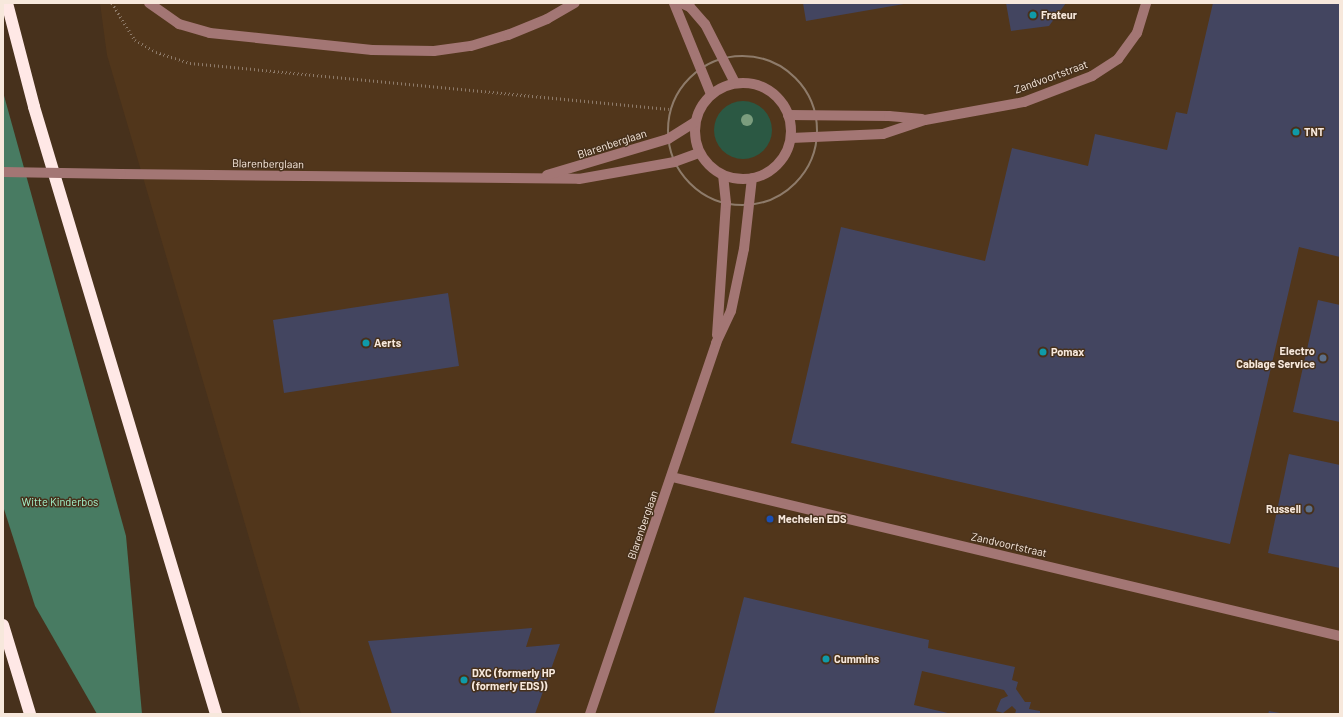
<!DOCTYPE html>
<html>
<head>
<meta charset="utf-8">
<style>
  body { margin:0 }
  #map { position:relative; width:1343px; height:717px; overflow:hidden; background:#47311c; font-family:Barlow,sans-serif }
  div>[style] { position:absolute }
  .built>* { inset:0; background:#51361b }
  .green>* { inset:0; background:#2b5843 }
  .round { border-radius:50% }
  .forest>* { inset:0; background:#487b62 }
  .building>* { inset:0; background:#434560 }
  .path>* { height:2.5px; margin-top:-1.25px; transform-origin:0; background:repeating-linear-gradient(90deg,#8e7b6a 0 1px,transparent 0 4px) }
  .path>.ring { margin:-1.25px; padding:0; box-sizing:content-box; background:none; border:2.5px solid #8e7b6a; border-radius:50% }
  .minor>* { height:10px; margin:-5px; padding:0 5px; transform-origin:5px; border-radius:5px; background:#a37674 }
  .minor>.ring { margin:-5px; padding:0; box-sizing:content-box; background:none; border:10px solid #a37674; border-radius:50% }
  .highway>* { height:12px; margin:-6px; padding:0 6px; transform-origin:6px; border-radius:6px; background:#ffe8e6 }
  .minor-bridge>* { height:10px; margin:-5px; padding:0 5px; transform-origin:5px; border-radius:5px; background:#a37674 }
  .trees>* { width:12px; height:12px; margin:-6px; border-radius:50%; background:#7b9d7e }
  .dots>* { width:11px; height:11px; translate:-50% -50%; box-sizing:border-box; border:2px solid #47311c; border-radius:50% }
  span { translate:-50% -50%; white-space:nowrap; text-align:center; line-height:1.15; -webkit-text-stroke:3px #47311c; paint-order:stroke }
  .poi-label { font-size:11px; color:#f7e8dc; font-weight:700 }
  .left { translate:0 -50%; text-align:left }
  .right { translate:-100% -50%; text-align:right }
  .street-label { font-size:11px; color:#f7e8dc }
  .park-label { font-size:11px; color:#a5f6ce }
  .frame { position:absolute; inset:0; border:4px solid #f7e8dc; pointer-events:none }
</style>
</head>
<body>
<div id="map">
  <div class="built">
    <div style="clip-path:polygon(100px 3px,1340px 3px,1340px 714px,301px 714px,107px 55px)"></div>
  </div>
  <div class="green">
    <div class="round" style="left:714px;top:101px;width:58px;height:58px"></div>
  </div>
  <div class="forest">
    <div style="clip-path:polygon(3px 92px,126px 536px,142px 714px,97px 714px,35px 606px,3px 506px)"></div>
  </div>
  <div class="building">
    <div style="clip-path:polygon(803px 3px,904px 3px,904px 4px,806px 21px)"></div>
    <div style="clip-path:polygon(1006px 3px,1066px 3px,1049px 26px,1011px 31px)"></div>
    <div style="clip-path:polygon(1213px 3px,1340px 4px,1340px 257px,1299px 247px,1230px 544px,791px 443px,841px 227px,985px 261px,1012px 148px,1088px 166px,1095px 134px,1167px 150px,1176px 112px,1187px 114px)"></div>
    <div style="clip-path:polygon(448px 293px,459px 366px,284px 393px,273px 320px)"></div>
    <div style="clip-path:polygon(1318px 300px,1340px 305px,1340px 422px,1293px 412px)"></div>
    <div style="clip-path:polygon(1289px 454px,1340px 465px,1340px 568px,1268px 553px)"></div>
    <div style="clip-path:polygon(744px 597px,929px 640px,928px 648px,1015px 667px,1012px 680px,1018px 682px,1016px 689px,1025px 702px,1031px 702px,1029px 709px,1040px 711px,1040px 714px,1015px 714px,1016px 710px,1012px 706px,1003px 713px,996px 711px,1001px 699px,1008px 696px,1004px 690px,922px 671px,914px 705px,952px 714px,714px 714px)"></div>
    <div style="clip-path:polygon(532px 628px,526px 647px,560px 644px,535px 714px,392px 714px,368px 641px)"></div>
    <div style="clip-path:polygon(1269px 711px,1280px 713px,1280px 714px,1268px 714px)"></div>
  </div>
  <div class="path">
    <div style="left:112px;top:3px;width:44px;rotate:58.1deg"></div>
    <div style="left:135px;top:40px;width:24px;rotate:30deg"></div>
    <div style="left:156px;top:52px;width:36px;rotate:18deg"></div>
    <div style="left:190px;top:63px;width:481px;rotate:5.5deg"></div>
    <div class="ring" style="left:668px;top:56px;width:147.5px;height:147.5px"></div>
  </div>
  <div class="minor">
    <div style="left:149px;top:3px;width:37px;rotate:35deg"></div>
    <div style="left:179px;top:24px;width:32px;rotate:16deg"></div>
    <div style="left:210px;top:33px;width:163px;rotate:6deg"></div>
    <div style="left:372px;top:50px;width:62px;rotate:0.9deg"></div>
    <div style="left:434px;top:51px;width:37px;rotate:-8deg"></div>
    <div style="left:471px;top:46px;width:39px;rotate:-17deg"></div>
    <div style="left:508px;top:35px;width:42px;rotate:-22.3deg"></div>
    <div style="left:547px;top:19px;width:32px;rotate:-30deg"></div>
    <div style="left:674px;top:3px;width:98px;rotate:67.9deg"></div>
    <div style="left:681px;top:3px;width:10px;rotate:24deg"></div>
    <div style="left:690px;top:7px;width:23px;rotate:49deg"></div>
    <div style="left:705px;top:24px;width:66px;rotate:63deg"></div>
    <div class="ring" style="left:695px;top:83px;width:86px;height:86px"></div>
    <div style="left:788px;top:115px;width:101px;rotate:0.6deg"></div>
    <div style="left:889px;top:116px;width:33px;rotate:5deg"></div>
    <div style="left:791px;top:138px;width:92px;rotate:-2.5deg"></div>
    <div style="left:883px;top:134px;width:44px;rotate:-18.4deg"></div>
    <div style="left:925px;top:120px;width:101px;rotate:-10.3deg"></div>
    <div style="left:1024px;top:102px;width:73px;rotate:-20.9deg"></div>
    <div style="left:1092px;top:76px;width:31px;rotate:-33deg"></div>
    <div style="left:1118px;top:59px;width:32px;rotate:-54deg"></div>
    <div style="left:1137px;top:33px;width:31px;rotate:-73deg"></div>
    <div style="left:121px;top:174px;width:458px;rotate:0.6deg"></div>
    <div style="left:579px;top:179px;width:97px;rotate:-10.1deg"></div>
    <div style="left:674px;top:162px;width:27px;rotate:-20deg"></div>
    <div style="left:547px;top:175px;width:126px;rotate:-16.6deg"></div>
    <div style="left:668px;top:139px;width:31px;rotate:-32deg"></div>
    <div style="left:717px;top:335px;width:132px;rotate:-86.1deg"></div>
    <div style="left:726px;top:203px;width:27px;rotate:-96deg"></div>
    <div style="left:672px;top:477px;width:687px;rotate:13.39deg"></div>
    <div style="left:590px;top:714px;width:392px;rotate:-71.2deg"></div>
    <div style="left:716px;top:343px;width:35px;rotate:-65deg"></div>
    <div style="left:731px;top:311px;width:63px;rotate:-78.2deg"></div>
    <div style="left:744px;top:249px;width:71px;rotate:-83.6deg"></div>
  </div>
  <div class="highway">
    <div style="left:7px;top:3px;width:107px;rotate:75.4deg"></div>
    <div style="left:34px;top:107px;width:634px;rotate:73.31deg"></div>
    <div style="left:3px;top:625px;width:93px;rotate:73.1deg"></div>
  </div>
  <div class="minor-bridge">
    <div style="left:3px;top:172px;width:118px;rotate:1deg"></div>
  </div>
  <div class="trees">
    <div style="left:747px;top:120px"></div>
  </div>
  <div class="dots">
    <div style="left:1033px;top:15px;background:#0f9aa8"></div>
    <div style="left:1296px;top:132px;background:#0f9aa8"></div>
    <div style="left:366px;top:343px;background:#0f9aa8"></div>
    <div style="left:1043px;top:352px;background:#0f9aa8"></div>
    <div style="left:1323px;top:358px;background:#5c6f8a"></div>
    <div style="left:1309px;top:509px;background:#5c6f8a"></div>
    <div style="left:770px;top:519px;background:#1a4fb4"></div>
    <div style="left:826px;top:659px;background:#0f9aa8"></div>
    <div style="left:464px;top:680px;background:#0f9aa8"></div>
  </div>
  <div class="poi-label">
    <span class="left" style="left:1041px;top:15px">Frateur</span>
    <span class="left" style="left:1304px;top:132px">TNT</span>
    <span class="left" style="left:374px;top:343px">Aerts</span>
    <span class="left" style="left:1051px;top:352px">Pomax</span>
    <span class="right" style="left:1315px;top:358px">Electro<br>Cablage Service</span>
    <span class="right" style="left:1301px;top:509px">Russell</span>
    <span class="left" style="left:778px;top:519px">Mechelen EDS</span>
    <span class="left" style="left:834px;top:659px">Cummins</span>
    <span class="left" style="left:472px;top:680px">DXC (formerly HP<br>(formerly EDS))</span>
  </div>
  <div class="street-label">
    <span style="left:1051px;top:77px;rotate:-20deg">Zandvoortstraat</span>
    <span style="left:612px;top:144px;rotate:-18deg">Blarenberglaan</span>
    <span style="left:268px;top:164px;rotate:1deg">Blarenberglaan</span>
    <span style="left:643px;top:525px;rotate:-71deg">Blarenberglaan</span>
    <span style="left:1009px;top:545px;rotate:13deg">Zandvoortstraat</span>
  </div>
  <div class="park-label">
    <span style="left:60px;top:502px">Witte Kinderbos</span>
  </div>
  <div class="frame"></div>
</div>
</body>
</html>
